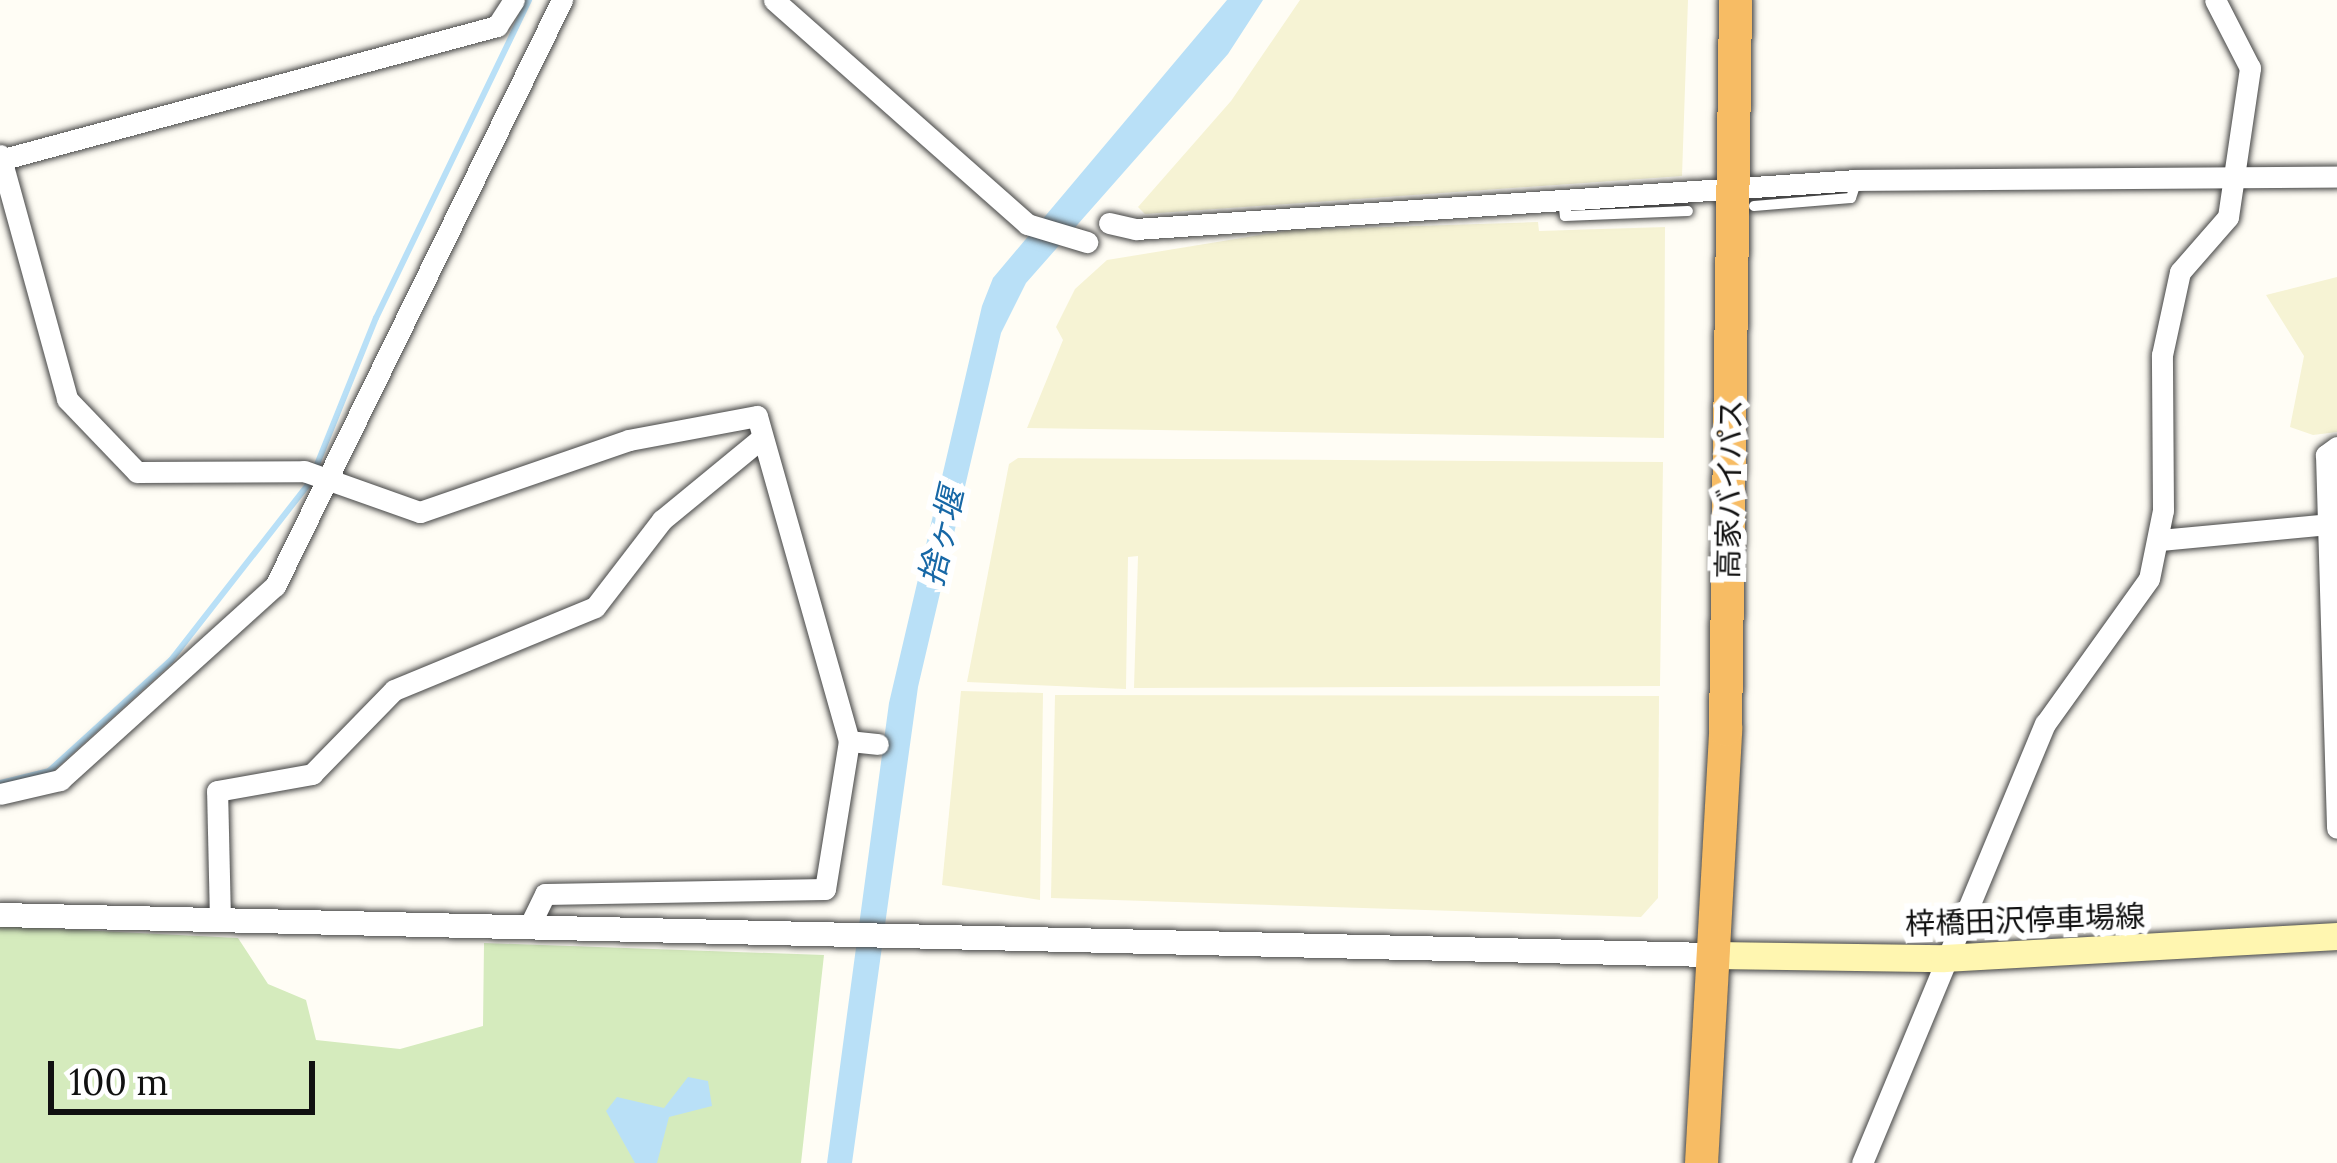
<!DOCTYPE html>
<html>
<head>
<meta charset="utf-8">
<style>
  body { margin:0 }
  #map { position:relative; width:2337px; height:1163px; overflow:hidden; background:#fffdf5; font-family:Lora,"Noto Sans JP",serif }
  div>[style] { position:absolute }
  .farmland>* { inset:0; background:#f6f3d4 }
  .green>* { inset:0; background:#d5ebbd }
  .water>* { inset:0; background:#b9e0f7 }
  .stream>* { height:6px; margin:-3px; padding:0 3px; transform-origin:3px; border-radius:3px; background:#b9e0f7 }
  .roads { filter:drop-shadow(0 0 3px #444) drop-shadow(0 0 3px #444) }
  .service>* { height:10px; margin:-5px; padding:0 5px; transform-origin:5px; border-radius:5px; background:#fff }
  .minor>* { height:21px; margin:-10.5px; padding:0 10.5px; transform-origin:10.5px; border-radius:10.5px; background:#fff }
  .tertiary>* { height:24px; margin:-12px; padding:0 12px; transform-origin:12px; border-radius:12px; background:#fff }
  .secondary>* { height:27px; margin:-13.5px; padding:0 13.5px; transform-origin:13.5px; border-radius:13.5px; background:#fff6b0 }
  .trunk>* { height:33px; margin:-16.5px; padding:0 16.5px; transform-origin:16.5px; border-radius:16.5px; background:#f7bc64 }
  span { translate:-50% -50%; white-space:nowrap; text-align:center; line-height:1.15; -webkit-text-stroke:12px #fff; paint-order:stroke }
  .street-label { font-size:30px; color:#111 }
  .water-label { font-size:33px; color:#1768a6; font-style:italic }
  .scale { position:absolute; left:48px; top:1061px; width:267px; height:54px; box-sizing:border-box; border:6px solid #111; border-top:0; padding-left:15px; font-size:36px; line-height:42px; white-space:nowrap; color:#111; -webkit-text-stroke:9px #fff; paint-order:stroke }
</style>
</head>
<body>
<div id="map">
  <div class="farmland">
    <div style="clip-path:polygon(1300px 0,1688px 0,1682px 176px,1145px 214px,1138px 207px,1231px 101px)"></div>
    <div style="clip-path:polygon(1538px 222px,1539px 231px,1665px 227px,1664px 438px,1027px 428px,1063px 340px,1056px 327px,1075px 289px,1107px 260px,1291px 230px)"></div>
    <div style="clip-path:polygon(2337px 277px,2337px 432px,2313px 435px,2290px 427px,2304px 356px,2266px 295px)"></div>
    <div style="clip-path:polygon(1018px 458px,1663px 462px,1660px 686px,1134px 688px,1138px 556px,1128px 557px,1126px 689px,967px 682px,1009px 464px)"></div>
    <div style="clip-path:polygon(961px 691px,1043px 693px,1040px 900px,942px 885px)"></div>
    <div style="clip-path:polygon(1055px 695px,1659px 696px,1658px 898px,1641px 917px,1051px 898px)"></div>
  </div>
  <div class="green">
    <div style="clip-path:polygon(0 926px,238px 938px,268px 984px,306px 1000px,316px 1040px,400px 1049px,483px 1026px,484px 943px,824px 955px,801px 1163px,0 1163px)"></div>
  </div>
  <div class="water">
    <div style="clip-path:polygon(1227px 0,1263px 0,1228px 54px,1026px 283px,1001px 333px,918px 687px,852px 1163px,827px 1163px,889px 703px,982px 306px,993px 278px)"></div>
    <div style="clip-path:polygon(688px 1077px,708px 1081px,712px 1106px,669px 1117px,657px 1163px,635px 1163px,606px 1111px,617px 1097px,664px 1108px)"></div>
  </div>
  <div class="stream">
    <div style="left:316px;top:467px;width:161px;rotate:-68.1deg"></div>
    <div style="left:376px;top:318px;width:353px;rotate:-64.3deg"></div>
    <div style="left:0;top:783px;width:50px;rotate:-13.8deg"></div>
    <div style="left:49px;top:771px;width:165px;rotate:-42.3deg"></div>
    <div style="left:171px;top:660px;width:227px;rotate:-52deg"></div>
  </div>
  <div class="roads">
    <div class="service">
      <div style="left:1563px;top:198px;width:18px;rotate:84deg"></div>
      <div style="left:1565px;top:216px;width:123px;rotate:-2.3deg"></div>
      <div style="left:1754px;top:206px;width:97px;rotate:-4.7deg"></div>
      <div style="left:1851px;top:198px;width:19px;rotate:-72deg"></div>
    </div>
    <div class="minor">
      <div style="left:774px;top:0;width:338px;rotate:41.5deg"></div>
      <div style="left:1027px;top:224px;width:63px;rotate:16.7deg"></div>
      <div style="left:0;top:155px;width:253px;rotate:74.6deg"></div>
      <div style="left:67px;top:399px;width:101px;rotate:46.2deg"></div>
      <div style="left:137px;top:472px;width:167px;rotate:-0.3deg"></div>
      <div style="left:304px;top:471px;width:123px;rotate:19.5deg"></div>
      <div style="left:420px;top:512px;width:221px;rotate:-19deg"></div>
      <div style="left:629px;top:440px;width:130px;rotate:-10.6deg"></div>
      <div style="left:757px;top:416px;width:338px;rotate:74.2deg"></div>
      <div style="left:849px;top:741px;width:150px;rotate:99.2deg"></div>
      <div style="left:825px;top:889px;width:280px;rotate:179deg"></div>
      <div style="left:545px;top:894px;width:37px;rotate:116deg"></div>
      <div style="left:0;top:160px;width:515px;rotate:-15.09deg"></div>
      <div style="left:497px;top:26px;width:31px;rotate:-57deg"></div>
      <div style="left:1109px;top:223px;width:28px;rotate:13deg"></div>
      <div style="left:1136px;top:229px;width:723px;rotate:-3.89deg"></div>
      <div style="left:1857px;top:180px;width:480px;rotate:-0.4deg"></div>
      <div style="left:2337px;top:447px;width:14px;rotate:144deg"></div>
      <div style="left:2326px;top:455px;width:373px;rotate:88.3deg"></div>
      <div style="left:2160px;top:540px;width:169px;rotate:-5.4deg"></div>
      <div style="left:849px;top:741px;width:29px;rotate:6deg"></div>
      <div style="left:0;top:794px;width:62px;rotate:-13.1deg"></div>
      <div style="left:60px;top:780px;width:290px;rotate:-42.1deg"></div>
      <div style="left:275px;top:586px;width:653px;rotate:-63.91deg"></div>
      <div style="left:220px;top:920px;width:129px;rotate:-91.3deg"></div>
      <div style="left:217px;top:791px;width:97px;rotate:-10.1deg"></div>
      <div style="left:312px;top:774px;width:117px;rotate:-45.7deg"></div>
      <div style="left:394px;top:690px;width:217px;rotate:-22.4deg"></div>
      <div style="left:595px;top:607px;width:110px;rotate:-52.4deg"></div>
      <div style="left:662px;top:520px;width:129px;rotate:-39.4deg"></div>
      <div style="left:1862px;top:1163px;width:476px;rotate:-67.4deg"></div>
      <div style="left:2045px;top:724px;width:178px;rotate:-54.4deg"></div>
      <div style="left:2149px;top:579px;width:70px;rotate:-78.5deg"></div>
      <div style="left:2163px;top:510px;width:155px;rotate:-90.4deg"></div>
      <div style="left:2162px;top:355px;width:85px;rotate:-77.8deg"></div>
      <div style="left:2180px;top:272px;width:73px;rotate:-48.9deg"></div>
      <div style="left:2228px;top:217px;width:151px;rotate:-81.6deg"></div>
      <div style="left:2250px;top:68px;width:76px;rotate:-117.2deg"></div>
    </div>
    <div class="tertiary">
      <div style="left:0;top:915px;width:1715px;rotate:1.34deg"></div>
    </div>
    <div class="secondary">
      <div style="left:1715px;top:955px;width:229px;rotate:0.8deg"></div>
      <div style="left:1944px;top:958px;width:394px;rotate:-3.2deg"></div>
    </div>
    <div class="trunk">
      <div style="left:1701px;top:1163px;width:435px;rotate:-86.8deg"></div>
      <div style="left:1725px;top:729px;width:729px;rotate:-89.21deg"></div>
    </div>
  </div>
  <div class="street-label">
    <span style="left:1729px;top:489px;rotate:-89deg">高家バイパス</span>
    <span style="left:2025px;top:920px;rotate:-2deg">梓橋田沢停車場線</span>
  </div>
  <div class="water-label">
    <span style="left:942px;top:537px;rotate:-77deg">捨ヶ堰</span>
  </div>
  <div class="scale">100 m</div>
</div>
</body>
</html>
